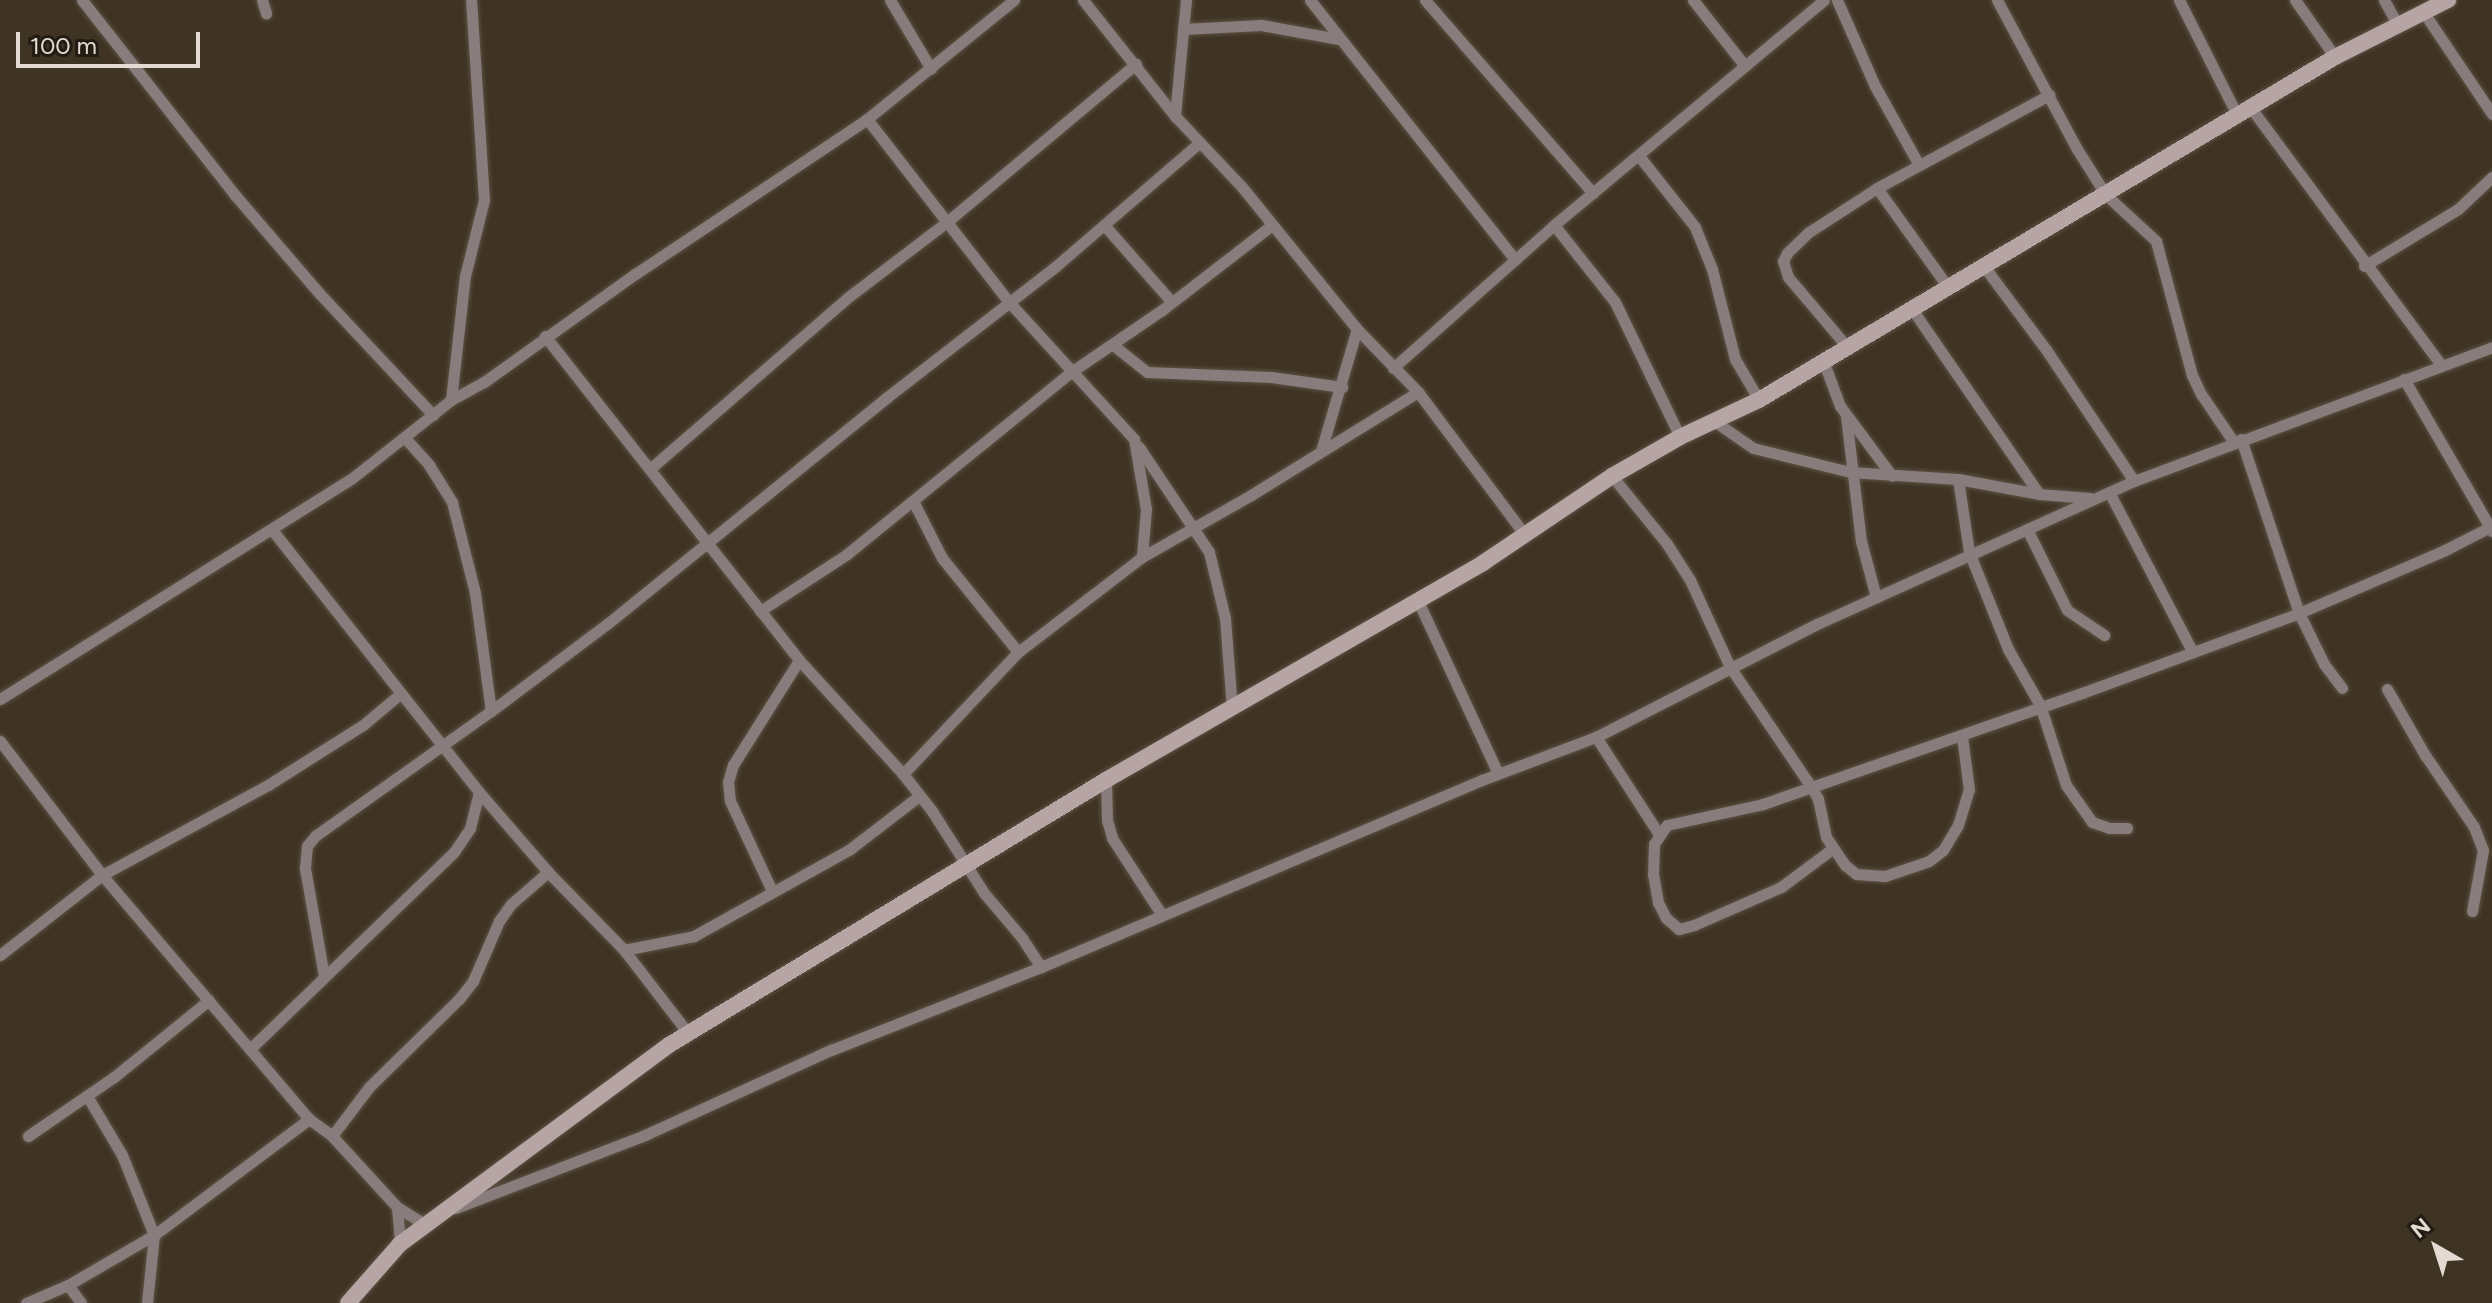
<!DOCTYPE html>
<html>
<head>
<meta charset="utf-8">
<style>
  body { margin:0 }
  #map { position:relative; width:2492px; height:1303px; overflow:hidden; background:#3f3324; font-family:Figtree,sans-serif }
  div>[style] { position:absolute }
  .roads { filter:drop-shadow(0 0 2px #5d5143) drop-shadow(0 0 2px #5d5143) }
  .street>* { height:11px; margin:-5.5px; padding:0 5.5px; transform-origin:5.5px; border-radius:5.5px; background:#887d7c }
  .secondary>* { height:16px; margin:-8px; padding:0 8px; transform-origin:8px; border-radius:8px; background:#b6a5a4 }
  span { translate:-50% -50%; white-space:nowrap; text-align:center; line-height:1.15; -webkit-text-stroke:8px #221c15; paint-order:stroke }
  .north { position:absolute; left:2396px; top:1207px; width:80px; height:80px; -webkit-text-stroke:6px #221c15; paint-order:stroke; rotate:321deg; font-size:22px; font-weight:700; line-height:32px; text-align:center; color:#e3dbd2 }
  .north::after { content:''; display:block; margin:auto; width:28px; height:36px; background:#e3dbd2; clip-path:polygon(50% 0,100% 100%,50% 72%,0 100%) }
  .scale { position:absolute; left:16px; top:32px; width:184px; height:36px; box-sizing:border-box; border:4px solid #e3dbd2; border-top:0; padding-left:10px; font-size:24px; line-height:28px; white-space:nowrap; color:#e3dbd2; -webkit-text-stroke:6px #221c15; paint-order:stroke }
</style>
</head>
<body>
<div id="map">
  <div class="roads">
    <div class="street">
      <div style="left:82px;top:0;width:248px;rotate:51.9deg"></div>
      <div style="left:235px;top:195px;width:129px;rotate:49.4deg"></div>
      <div style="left:319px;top:293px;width:167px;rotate:46.9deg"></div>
      <div style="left:262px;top:0;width:14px;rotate:73deg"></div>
      <div style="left:890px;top:0;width:80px;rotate:59.3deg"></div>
      <div style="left:1083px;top:0;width:148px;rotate:51.6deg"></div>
      <div style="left:1175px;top:116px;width:98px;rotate:46.7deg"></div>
      <div style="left:1242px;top:187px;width:183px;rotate:51deg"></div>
      <div style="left:1357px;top:329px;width:88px;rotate:45.9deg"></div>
      <div style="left:1418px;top:392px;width:179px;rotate:53.2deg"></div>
      <div style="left:1310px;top:0;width:331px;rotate:51.7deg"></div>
      <div style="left:1425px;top:0;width:256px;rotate:49deg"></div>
      <div style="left:1693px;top:0;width:84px;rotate:51.8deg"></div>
      <div style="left:1837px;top:0;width:94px;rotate:66.2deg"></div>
      <div style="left:1875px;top:86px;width:90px;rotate:60.9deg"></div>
      <div style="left:1997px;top:0;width:169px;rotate:61.8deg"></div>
      <div style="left:2077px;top:149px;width:54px;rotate:57.8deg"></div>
      <div style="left:2106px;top:195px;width:68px;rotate:42.6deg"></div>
      <div style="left:2156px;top:241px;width:139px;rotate:75deg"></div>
      <div style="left:2192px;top:375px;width:21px;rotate:65deg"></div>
      <div style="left:2201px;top:394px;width:57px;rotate:55.8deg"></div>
      <div style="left:2179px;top:0;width:129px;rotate:63.2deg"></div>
      <div style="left:2295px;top:0;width:70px;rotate:54.9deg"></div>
      <div style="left:2384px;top:0;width:29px;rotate:61deg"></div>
      <div style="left:2424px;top:13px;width:122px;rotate:56deg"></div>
      <div style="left:1183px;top:29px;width:78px;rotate:-2.9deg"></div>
      <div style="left:1261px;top:25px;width:78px;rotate:10.3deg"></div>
      <div style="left:2251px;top:108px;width:320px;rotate:53.5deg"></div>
      <div style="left:1175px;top:116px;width:117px;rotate:-84.6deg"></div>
      <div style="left:867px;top:119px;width:230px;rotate:52.2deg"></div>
      <div style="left:1008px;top:301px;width:187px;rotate:47.6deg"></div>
      <div style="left:1134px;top:439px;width:71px;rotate:80.3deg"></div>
      <div style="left:1146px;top:509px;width:48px;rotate:94.8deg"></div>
      <div style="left:1142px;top:557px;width:156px;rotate:142.5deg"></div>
      <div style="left:1018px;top:652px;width:168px;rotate:133.3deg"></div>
      <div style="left:1639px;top:156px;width:90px;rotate:51.7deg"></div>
      <div style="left:1695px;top:227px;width:45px;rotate:68deg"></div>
      <div style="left:1712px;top:269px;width:93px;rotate:75.7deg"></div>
      <div style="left:1735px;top:359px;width:48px;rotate:59.7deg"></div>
      <div style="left:1877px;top:188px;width:122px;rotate:54.4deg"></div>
      <div style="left:1554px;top:225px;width:98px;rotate:51.6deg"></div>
      <div style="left:1615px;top:302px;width:150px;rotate:64.3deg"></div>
      <div style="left:1105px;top:226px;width:100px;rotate:48.7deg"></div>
      <div style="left:1983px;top:265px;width:107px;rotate:53.3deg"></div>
      <div style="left:2047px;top:351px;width:156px;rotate:56.2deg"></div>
      <div style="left:2364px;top:266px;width:110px;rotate:-31.2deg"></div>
      <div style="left:2458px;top:209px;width:47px;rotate:-43.3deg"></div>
      <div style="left:1912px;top:309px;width:224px;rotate:55.5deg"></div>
      <div style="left:545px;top:336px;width:412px;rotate:51.9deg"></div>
      <div style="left:799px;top:660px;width:154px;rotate:47.6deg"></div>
      <div style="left:903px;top:774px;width:47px;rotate:51.9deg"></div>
      <div style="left:932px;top:811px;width:97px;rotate:57.6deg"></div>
      <div style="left:984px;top:893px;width:59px;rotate:49.8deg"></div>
      <div style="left:1022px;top:938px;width:35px;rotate:57deg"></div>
      <div style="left:1113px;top:345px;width:43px;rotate:38.5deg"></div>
      <div style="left:1147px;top:372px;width:124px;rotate:2.3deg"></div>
      <div style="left:1271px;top:377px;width:72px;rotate:8deg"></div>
      <div style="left:1849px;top:349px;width:94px;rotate:-130.3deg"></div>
      <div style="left:1788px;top:277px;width:17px;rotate:-107deg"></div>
      <div style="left:1783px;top:261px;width:9px;rotate:-63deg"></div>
      <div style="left:1787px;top:253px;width:30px;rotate:-44deg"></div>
      <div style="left:1809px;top:232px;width:81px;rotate:-32.9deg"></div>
      <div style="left:1877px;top:188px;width:196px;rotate:-28.4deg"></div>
      <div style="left:1824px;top:363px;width:46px;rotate:69.6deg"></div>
      <div style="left:1840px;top:406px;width:87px;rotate:53.4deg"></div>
      <div style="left:1393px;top:368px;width:215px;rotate:-41.6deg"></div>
      <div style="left:1554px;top:225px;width:351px;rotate:-39.8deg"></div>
      <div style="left:2404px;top:379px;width:176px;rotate:59.9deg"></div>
      <div style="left:451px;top:400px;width:125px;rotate:-83.6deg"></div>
      <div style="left:465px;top:276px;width:78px;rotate:-76deg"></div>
      <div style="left:484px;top:200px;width:200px;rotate:-93.7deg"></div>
      <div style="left:1846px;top:416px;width:126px;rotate:83.2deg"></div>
      <div style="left:1861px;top:541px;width:58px;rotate:75deg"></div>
      <div style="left:1714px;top:421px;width:47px;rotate:34.7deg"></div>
      <div style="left:1753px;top:448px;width:100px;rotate:13.9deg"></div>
      <div style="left:1850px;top:472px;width:108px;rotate:3.7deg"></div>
      <div style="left:1958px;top:479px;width:82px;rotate:10.5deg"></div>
      <div style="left:2039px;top:494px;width:51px;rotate:4.5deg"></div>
      <div style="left:405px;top:438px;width:36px;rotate:48deg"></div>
      <div style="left:429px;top:465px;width:44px;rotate:58.1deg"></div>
      <div style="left:452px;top:502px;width:94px;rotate:75.8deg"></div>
      <div style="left:475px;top:593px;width:119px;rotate:82.3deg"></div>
      <div style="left:2241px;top:439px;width:183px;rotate:71.6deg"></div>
      <div style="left:2299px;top:613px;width:57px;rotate:63.9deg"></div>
      <div style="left:2324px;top:664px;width:30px;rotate:53deg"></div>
      <div style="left:1139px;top:447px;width:126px;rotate:56.3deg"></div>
      <div style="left:1209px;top:552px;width:68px;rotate:76.4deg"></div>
      <div style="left:1225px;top:618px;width:91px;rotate:85.6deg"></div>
      <div style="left:1321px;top:451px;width:127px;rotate:-73.6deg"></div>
      <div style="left:651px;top:468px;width:259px;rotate:-40.9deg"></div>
      <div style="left:847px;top:298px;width:127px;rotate:-37.3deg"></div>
      <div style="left:948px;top:221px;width:245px;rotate:-39.9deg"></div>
      <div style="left:1612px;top:476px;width:87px;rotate:51deg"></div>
      <div style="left:1667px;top:544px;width:43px;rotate:57.4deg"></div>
      <div style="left:1690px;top:580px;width:96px;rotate:65.3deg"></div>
      <div style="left:1730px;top:667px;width:143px;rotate:55.9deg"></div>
      <div style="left:1810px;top:785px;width:16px;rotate:60deg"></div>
      <div style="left:1818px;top:799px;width:39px;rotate:78deg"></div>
      <div style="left:1826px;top:837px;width:34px;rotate:56deg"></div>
      <div style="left:1845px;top:865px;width:14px;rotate:39deg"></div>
      <div style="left:1856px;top:874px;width:29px;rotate:4deg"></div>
      <div style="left:1885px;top:876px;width:46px;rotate:-18.8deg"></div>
      <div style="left:1929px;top:861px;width:18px;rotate:-38deg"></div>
      <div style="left:1943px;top:850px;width:29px;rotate:-59deg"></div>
      <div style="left:1958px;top:825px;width:37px;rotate:-73deg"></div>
      <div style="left:1969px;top:790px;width:54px;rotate:-97.4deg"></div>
      <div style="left:1958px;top:479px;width:74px;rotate:81.4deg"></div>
      <div style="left:1969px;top:552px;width:105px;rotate:68.1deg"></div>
      <div style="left:2008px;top:649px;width:64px;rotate:60.3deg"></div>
      <div style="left:2040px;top:705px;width:84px;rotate:72deg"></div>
      <div style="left:2066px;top:785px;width:45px;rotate:54.9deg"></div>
      <div style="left:2092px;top:822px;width:18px;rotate:19deg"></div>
      <div style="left:2109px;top:828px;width:18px"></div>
      <div style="left:2109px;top:492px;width:179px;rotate:62.4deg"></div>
      <div style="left:914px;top:503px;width:62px;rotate:63deg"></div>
      <div style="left:942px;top:558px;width:121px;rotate:51deg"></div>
      <div style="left:2027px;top:529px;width:90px;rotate:63.7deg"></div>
      <div style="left:2067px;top:610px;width:45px;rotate:34deg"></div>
      <div style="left:273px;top:531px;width:333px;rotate:51.7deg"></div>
      <div style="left:479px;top:792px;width:106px;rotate:49.2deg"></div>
      <div style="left:548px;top:872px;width:109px;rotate:45.7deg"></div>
      <div style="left:624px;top:950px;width:105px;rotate:52.4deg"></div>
      <div style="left:1142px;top:557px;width:125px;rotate:-29.6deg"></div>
      <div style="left:1251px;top:495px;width:196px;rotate:-31.7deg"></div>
      <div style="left:1418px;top:601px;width:190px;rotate:65.1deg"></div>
      <div style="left:760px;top:611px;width:104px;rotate:-33.2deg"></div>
      <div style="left:847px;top:554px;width:289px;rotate:-39.1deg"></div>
      <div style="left:1071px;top:372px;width:110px;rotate:-34.3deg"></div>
      <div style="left:1162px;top:310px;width:139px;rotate:-37.7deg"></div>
      <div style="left:2387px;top:689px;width:76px;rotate:60.1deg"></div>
      <div style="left:2425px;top:755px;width:87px;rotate:55.8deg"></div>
      <div style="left:2474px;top:827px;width:25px;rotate:69deg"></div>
      <div style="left:2483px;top:850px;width:62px;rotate:100.2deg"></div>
      <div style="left:0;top:699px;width:414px;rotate:-32.1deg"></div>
      <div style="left:351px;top:479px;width:127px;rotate:-38.3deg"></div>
      <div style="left:451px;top:400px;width:38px;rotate:-29deg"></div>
      <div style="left:484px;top:382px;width:186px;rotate:-35.6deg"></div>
      <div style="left:635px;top:274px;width:279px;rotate:-33.7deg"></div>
      <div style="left:867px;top:119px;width:189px;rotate:-39deg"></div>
      <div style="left:1596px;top:737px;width:114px;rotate:57.1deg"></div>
      <div style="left:0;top:741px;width:168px;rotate:52.7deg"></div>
      <div style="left:102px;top:875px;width:320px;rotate:49.7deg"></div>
      <div style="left:309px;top:1119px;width:29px;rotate:36deg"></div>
      <div style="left:332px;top:1136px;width:96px;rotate:47.5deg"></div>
      <div style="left:397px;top:1207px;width:34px;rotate:32deg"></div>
      <div style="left:1106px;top:780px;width:40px;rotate:88.6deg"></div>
      <div style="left:1107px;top:820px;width:19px;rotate:74deg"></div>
      <div style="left:1112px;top:838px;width:92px;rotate:57deg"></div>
      <div style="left:1832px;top:849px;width:64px;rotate:143.3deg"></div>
      <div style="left:1781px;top:887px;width:95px;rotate:156.4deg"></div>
      <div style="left:1694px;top:925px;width:16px;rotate:165deg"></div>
      <div style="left:1679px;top:929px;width:17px;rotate:-140deg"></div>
      <div style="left:1666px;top:918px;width:18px;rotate:-117deg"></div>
      <div style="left:1658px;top:902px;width:28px;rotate:-100deg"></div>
      <div style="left:1653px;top:874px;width:30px;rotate:-88deg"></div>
      <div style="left:1654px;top:844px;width:23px;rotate:-56deg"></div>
      <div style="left:1667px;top:825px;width:98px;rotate:-12.3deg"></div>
      <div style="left:1763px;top:804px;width:338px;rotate:-19.2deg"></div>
      <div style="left:2082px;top:693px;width:231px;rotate:-20.2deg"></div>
      <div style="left:2299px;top:613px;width:159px;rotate:-23.3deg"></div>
      <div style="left:2445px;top:550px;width:53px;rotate:-27.1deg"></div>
      <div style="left:772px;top:891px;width:99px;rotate:-115deg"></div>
      <div style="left:730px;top:801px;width:19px;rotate:-96deg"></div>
      <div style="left:728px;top:782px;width:18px;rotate:-74deg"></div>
      <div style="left:733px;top:765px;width:124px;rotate:-57.8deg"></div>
      <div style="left:624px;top:950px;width:71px;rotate:-11.3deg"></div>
      <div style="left:694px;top:936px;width:179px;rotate:-29.1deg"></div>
      <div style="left:850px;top:849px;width:87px;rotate:-37.5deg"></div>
      <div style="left:0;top:955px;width:130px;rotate:-38.1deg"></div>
      <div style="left:102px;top:875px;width:189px;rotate:-28.5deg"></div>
      <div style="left:268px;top:785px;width:112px;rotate:-32.3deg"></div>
      <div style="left:363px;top:725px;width:48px;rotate:-40deg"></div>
      <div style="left:324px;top:976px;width:110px;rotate:-100deg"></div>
      <div style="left:305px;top:868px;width:22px;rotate:-85deg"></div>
      <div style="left:307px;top:846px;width:13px;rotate:-51deg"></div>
      <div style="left:315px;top:836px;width:216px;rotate:-35.4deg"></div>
      <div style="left:491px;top:711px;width:145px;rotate:-36.9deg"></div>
      <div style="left:607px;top:624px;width:359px;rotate:-39deg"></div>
      <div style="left:886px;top:398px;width:215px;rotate:-37.8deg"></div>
      <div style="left:1056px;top:266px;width:189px;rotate:-40.7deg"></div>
      <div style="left:250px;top:1049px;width:284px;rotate:-44deg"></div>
      <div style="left:454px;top:852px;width:29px;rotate:-56deg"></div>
      <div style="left:470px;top:828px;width:37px;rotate:-76deg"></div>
      <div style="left:87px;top:1096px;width:69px;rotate:59.3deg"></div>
      <div style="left:122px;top:1155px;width:86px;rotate:68.2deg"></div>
      <div style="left:154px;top:1235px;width:68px;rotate:95.9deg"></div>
      <div style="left:28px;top:1136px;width:104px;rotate:-34.5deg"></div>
      <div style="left:114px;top:1077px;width:122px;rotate:-39deg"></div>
      <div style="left:332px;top:1136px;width:61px;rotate:-52.9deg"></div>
      <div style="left:369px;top:1087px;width:126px;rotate:-44.4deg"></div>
      <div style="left:459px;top:999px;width:23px;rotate:-52deg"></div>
      <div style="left:473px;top:981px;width:65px;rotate:-66.6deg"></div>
      <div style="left:499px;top:921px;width:21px;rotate:-55deg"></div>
      <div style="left:511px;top:904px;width:49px;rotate:-40.9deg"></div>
      <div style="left:397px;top:1207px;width:37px;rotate:85deg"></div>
      <div style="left:456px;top:1208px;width:203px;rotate:-21.1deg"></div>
      <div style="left:645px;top:1135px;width:205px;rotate:-24.6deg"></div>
      <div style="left:831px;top:1050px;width:226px;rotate:-21.6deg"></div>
      <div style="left:1041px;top:967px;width:479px;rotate:-23deg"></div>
      <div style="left:1482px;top:780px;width:122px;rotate:-20.7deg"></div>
      <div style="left:1596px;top:737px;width:248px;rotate:-27.1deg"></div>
      <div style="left:1817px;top:624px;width:348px;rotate:-24.3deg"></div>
      <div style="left:2134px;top:481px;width:382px;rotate:-20.5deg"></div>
      <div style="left:68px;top:1285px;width:22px;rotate:54deg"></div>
      <div style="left:26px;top:1303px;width:46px;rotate:-23.2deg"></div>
      <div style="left:68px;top:1285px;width:99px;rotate:-30.2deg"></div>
      <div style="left:154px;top:1235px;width:194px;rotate:-36.8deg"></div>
    </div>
    <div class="secondary">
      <div style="left:348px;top:1303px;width:79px;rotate:-48.6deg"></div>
      <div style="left:400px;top:1244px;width:335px;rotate:-36.5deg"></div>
      <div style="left:669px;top:1045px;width:511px;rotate:-31.23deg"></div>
      <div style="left:1106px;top:780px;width:435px;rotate:-29.9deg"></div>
      <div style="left:1483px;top:563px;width:156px;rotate:-34deg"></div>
      <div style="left:1612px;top:476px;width:78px;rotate:-29.8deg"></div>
      <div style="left:1680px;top:437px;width:87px;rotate:-25.1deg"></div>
      <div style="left:1759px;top:400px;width:670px;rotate:-30.77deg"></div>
      <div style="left:2335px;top:57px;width:127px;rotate:-26.8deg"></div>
    </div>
  </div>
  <div class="north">N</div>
  <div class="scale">100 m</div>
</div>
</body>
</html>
